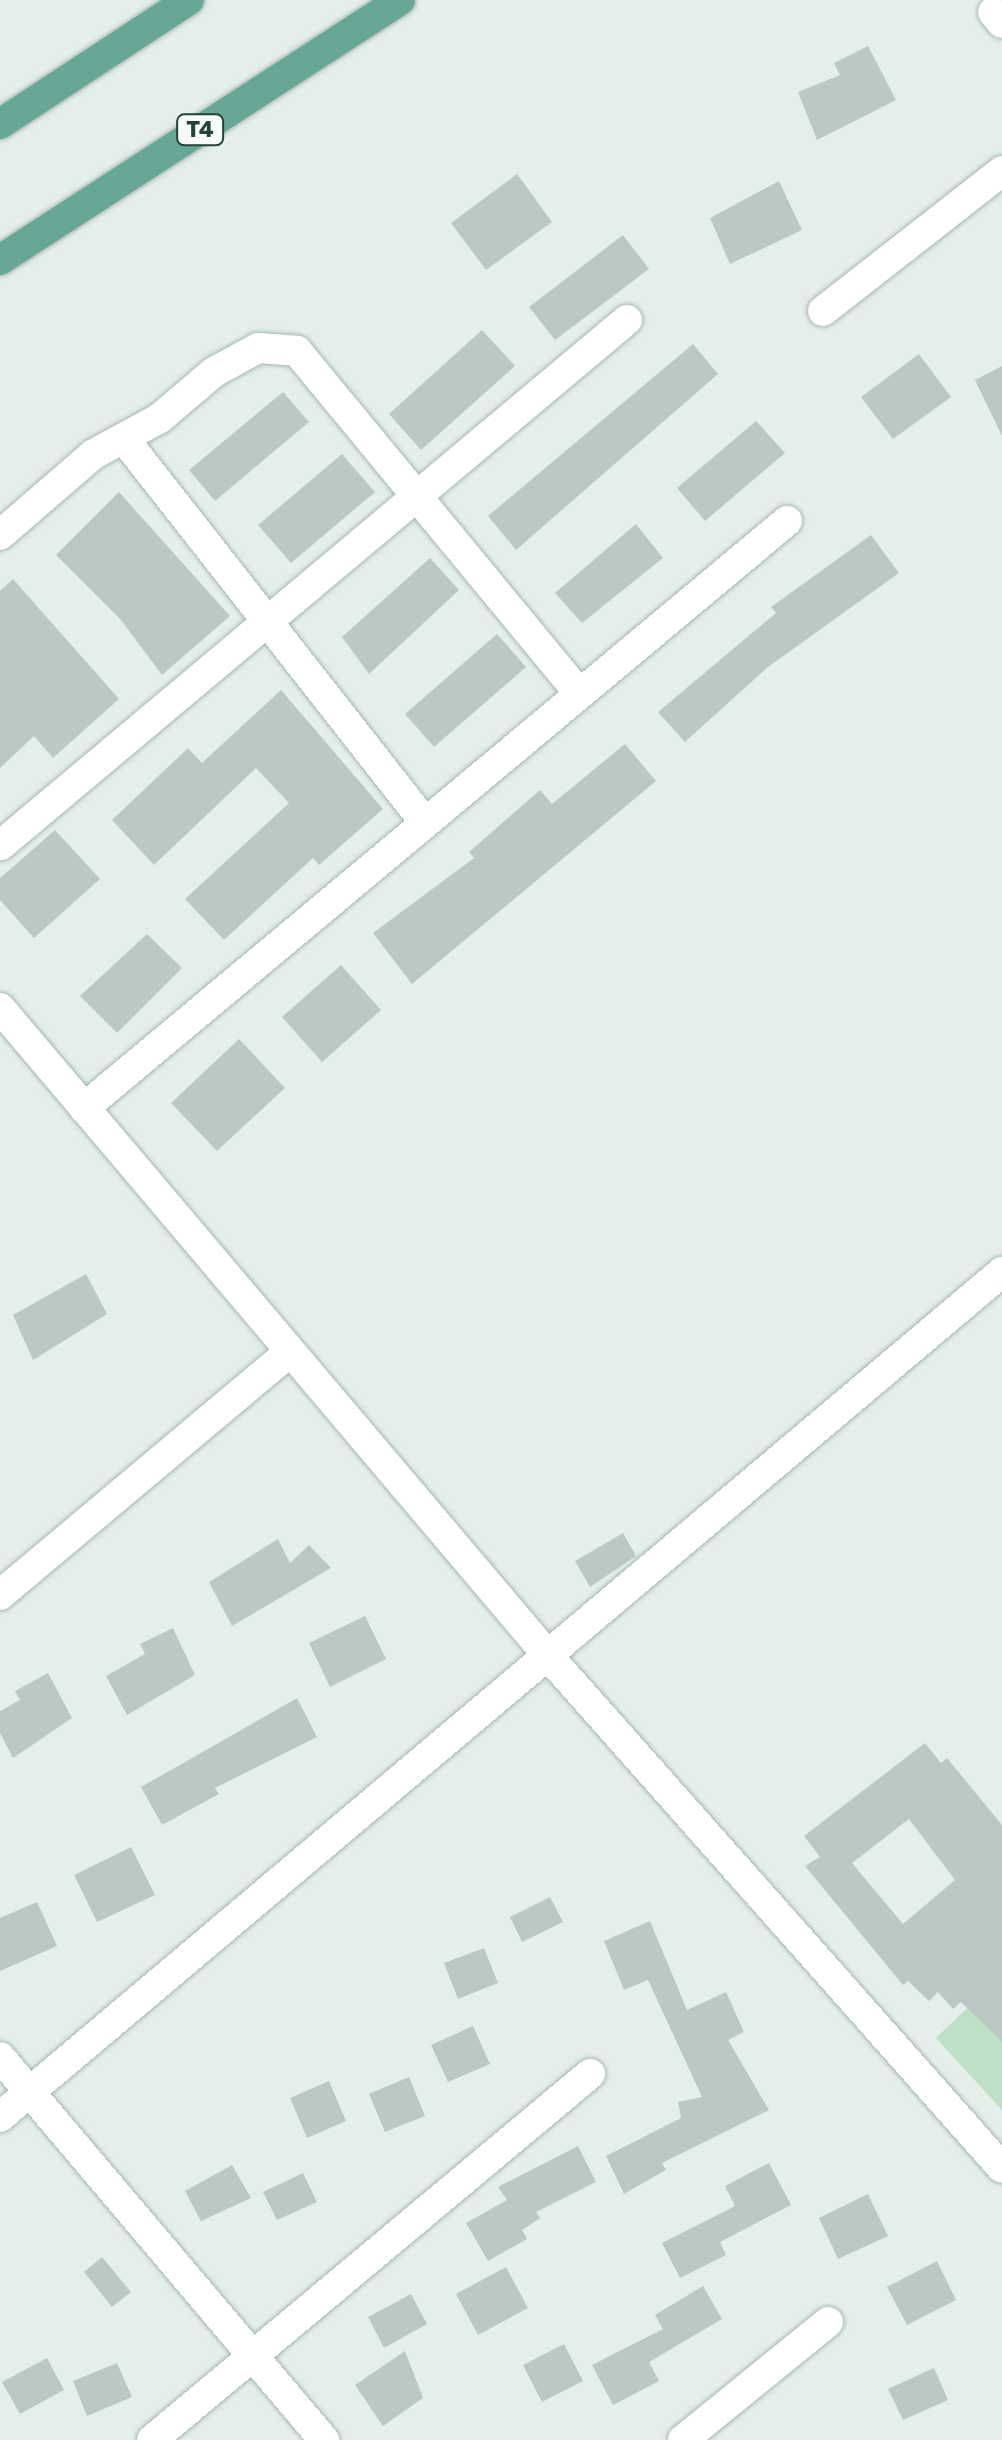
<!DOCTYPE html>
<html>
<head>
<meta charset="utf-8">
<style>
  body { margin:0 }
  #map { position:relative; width:1002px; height:2440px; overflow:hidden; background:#e5efea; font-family:Rubik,sans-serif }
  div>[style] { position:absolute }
  .green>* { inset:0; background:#bde0c6 }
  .building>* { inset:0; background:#bacac3 }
  .roads { filter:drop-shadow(0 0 2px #a7b8b1) drop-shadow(0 0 2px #a7b8b1) }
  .minor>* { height:30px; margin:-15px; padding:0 15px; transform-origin:15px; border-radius:15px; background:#fff }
  .major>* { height:30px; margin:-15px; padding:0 15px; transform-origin:15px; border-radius:15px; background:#68a695 }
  span { translate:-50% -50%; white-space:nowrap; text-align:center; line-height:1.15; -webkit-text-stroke:10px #f6fbf8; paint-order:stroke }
  .shield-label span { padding:2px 8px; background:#f6fbf8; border:2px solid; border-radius:8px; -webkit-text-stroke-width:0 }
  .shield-label { font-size:22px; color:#234239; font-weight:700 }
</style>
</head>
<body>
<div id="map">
  <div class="green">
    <div style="clip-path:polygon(1002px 1975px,1002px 2110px,936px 2038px)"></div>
  </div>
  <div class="building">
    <div style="clip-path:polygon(868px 46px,896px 100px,817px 140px,798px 92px,840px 75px,834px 63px)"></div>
    <div style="clip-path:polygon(517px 174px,552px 222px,486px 270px,451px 223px)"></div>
    <div style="clip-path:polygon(779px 181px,802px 230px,730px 264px,710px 218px)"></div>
    <div style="clip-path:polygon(623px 235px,649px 269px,555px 340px,529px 307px)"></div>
    <div style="clip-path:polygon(482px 330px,515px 366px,421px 450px,389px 414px)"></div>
    <div style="clip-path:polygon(693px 344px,718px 374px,516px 550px,488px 516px)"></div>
    <div style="clip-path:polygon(919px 354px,951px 397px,893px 439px,861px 397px)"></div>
    <div style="clip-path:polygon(1002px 366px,1002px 436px,975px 380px)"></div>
    <div style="clip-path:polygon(283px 392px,309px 422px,215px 501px,189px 470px)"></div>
    <div style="clip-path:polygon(756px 421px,785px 453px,705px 521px,677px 488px)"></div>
    <div style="clip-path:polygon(342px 454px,375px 492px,291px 563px,258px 525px)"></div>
    <div style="clip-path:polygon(119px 492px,230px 616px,162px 675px,121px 620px,56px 555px)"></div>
    <div style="clip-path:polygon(636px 524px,663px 558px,582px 623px,555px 593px)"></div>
    <div style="clip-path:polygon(871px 535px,899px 573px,768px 667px,685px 742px,658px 712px,776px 613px,771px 607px)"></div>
    <div style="clip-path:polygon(430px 558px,459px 590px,369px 674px,342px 637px)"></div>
    <div style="clip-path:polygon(13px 579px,119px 699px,53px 758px,34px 736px,0 768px,0 591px)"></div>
    <div style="clip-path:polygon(497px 634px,526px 667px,434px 747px,405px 714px)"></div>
    <div style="clip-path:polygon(281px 690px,383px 809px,319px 865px,313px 858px,224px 940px,185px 899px,289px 803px,256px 768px,154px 865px,112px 820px,188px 748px,202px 763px)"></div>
    <div style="clip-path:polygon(625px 744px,656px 781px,412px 984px,373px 933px,474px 858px,469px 852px,540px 790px,552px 804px)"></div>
    <div style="clip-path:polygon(55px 830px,100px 879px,34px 938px,0 900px,0 878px)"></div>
    <div style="clip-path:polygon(147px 934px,182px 968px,117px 1033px,80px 996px)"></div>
    <div style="clip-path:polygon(341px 965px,381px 1010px,322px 1062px,282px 1017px)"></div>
    <div style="clip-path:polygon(239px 1039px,285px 1088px,217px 1151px,171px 1103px)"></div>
    <div style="clip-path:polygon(86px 1274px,107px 1314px,33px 1360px,13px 1315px)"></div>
    <div style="clip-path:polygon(623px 1533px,636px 1556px,590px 1587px,575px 1561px)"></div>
    <div style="clip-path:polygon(278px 1539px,290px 1563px,309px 1545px,331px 1568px,232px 1626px,209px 1582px)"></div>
    <div style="clip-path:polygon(365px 1616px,386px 1659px,330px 1687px,309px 1643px)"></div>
    <div style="clip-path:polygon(173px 1628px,195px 1675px,127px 1715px,106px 1676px,145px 1654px,140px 1644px)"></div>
    <div style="clip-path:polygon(48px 1673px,72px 1718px,13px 1758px,0 1733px,0 1711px,20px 1700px,15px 1691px)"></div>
    <div style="clip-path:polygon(297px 1698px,317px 1737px,215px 1788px,219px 1794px,162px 1825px,141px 1787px)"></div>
    <div style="clip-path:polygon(evenodd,925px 1743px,941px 1763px,947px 1758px,1002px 1825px,1002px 2042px,961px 2002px,953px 2009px,938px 1992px,929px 2001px,908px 1981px,903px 1985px,805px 1866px,820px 1857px,804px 1836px,925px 1743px,909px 1819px,955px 1880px,903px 1924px,852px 1863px,909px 1819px)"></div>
    <div style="clip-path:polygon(131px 1847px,155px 1895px,97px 1922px,74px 1875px)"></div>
    <div style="clip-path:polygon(550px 1897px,563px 1922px,522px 1942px,510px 1917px)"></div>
    <div style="clip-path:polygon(37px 1902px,57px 1946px,0 1971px,0 1918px)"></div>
    <div style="clip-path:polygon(650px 1921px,687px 2010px,726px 1992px,744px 2032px,728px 2040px,769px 2110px,662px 2163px,666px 2170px,624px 2194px,606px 2156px,681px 2118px,678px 2102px,702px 2097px,648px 1980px,624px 1990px,604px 1941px)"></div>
    <div style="clip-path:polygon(484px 1948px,498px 1983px,458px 1999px,444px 1963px)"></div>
    <div style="clip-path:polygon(473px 2026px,490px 2064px,448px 2082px,431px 2045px)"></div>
    <div style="clip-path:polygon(409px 2077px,425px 2116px,385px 2132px,369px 2094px)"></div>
    <div style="clip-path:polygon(329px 2081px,346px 2121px,307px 2138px,290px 2098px)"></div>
    <div style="clip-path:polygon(578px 2146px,596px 2182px,536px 2212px,540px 2218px,522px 2230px,527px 2239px,488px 2261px,466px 2223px,507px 2200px,498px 2187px)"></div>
    <div style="clip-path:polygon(769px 2163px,791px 2205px,720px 2242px,726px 2255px,680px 2278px,662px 2243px,735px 2206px,725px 2186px)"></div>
    <div style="clip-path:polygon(232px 2165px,251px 2198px,201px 2221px,185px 2191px)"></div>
    <div style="clip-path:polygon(303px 2173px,317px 2202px,277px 2220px,263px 2192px)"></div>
    <div style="clip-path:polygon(868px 2194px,888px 2236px,838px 2259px,819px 2218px)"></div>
    <div style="clip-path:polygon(102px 2257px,131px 2292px,112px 2307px,84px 2272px)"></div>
    <div style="clip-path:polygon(937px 2261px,956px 2300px,907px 2325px,887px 2287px)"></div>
    <div style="clip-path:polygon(506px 2267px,528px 2308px,478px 2335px,456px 2294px)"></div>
    <div style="clip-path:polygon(703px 2286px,722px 2319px,649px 2362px,659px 2381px,613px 2405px,592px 2365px,663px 2329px,655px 2315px)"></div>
    <div style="clip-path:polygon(411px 2294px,427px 2324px,384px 2348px,368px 2317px)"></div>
    <div style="clip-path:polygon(564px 2344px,583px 2381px,542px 2402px,523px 2365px)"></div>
    <div style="clip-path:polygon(405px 2351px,423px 2398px,383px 2426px,355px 2385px)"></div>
    <div style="clip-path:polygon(47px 2358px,64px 2390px,20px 2414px,2px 2382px)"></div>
    <div style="clip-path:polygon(117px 2363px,132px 2397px,87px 2416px,73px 2381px)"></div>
    <div style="clip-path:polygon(934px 2368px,948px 2400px,903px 2420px,888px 2389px)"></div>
  </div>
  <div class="roads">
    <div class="minor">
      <div style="left:993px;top:12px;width:14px;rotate:51deg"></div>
      <div style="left:823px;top:311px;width:227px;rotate:-38deg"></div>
      <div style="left:125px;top:440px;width:485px;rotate:51.9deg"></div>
      <div style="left:0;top:535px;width:124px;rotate:-40.8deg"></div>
      <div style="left:94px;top:454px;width:75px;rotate:-28.6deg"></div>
      <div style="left:160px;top:418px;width:71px;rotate:-40.4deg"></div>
      <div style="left:214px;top:372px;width:50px;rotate:-28.6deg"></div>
      <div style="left:258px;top:348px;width:39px;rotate:4deg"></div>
      <div style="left:297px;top:351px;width:443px;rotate:50.5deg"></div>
      <div style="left:1px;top:845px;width:817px;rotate:-39.99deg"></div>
      <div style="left:0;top:1008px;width:851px;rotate:49.76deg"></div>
      <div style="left:550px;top:1658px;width:681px;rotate:48.45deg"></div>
      <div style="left:84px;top:1108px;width:916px;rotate:-39.86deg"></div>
      <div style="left:0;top:1595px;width:378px;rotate:-40deg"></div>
      <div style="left:0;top:2057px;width:502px;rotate:49.77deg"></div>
      <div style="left:0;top:2117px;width:1311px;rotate:-40.14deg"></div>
      <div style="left:152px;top:2440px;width:571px;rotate:-39.88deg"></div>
      <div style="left:683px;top:2440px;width:187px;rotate:-39.1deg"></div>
    </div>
    <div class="major">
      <div style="left:0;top:124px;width:226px;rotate:-33.3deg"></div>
      <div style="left:0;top:260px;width:477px;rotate:-33deg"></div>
    </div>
  </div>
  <div class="shield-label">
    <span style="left:200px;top:130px">T4</span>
  </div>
</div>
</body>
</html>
